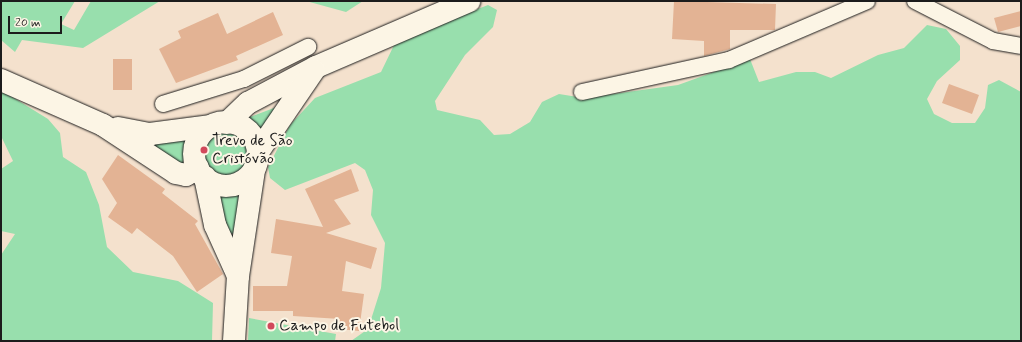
<!DOCTYPE html>
<html>
<head>
<meta charset="utf-8">
<style>
  body { margin:0 }
  #map { position:relative; width:1022px; height:342px; overflow:hidden; background:#f4e1cd; font-family:Mynerve,sans-serif }
  div>[style] { position:absolute }
  .green>* { inset:0; background:#98dfad }
  .round { border-radius:50% }
  .building>* { inset:0; background:#e3b394 }
  .roads { filter:drop-shadow(0 0 1px #1c1c1c) drop-shadow(0 0 1px #1c1c1c) }
  .street>* { height:16px; margin:-8px; padding:0 8px; transform-origin:8px; border-radius:8px; background:#fcf5e5 }
  .secondary>* { height:22px; margin:-11px; padding:0 11px; transform-origin:11px; border-radius:11px; background:#fcf5e5 }
  .secondary>.ring { margin:-11px; padding:0; box-sizing:content-box; background:none; border:22px solid #fcf5e5; border-radius:50% }
  .dots>* { width:11px; height:11px; translate:-50% -50%; box-sizing:border-box; border:2px solid #fcf5e5; border-radius:50% }
  span { translate:-50% -50%; white-space:nowrap; text-align:center; line-height:1.15; -webkit-text-stroke:4px #fcf5e5; paint-order:stroke }
  .poi-label { font-size:16px; color:#1c1c1c }
  .left { translate:0 -50%; text-align:left }
  .frame { position:absolute; inset:0; border:2px solid #1c1c1c; pointer-events:none }
  .scale { position:absolute; left:8px; top:16px; width:54px; height:18px; box-sizing:border-box; border:2px solid #1c1c1c; border-top:0; padding-left:5px; font-size:12px; line-height:14px; white-space:nowrap; color:#1c1c1c; -webkit-text-stroke:3px #fcf5e5; paint-order:stroke }
</style>
</head>
<body>
<div id="map">
  <div class="green">
    <div style="clip-path:polygon(1px 1px,75px 1px,61px 24px,74px 30px,91px 1px,160px 1px,83px 48px,22px 40px,15px 52px,1px 40px)"></div>
    <div style="clip-path:polygon(306px 1px,363px 1px,346px 12px)"></div>
    <div style="clip-path:polygon(488px 5px,497px 10px,493px 27px,465px 55px,435px 101px,437px 110px,480px 120px,494px 135px,510px 134px,530px 122px,542px 102px,559px 94px,584px 98px,678px 85px,750px 59px,759px 82px,796px 72px,815px 72px,831px 78px,878px 55px,904px 48px,927px 25px,946px 29px,960px 46px,960px 60px,937px 81px,927px 99px,934px 114px,952px 123px,975px 123px,985px 108px,988px 85px,999px 80px,1021px 92px,1021px 341px,351px 341px,368px 329px,381px 288px,385px 243px,371px 215px,373px 190px,365px 170px,355px 163px,285px 190px,270px 178px,268px 167px,290px 125px,315px 98px,381px 72px,396px 41px)"></div>
    <div style="clip-path:polygon(1px 90px,48px 119px,60px 133px,63px 157px,86px 172px,99px 205px,107px 247px,133px 272px,178px 281px,213px 303px,212px 341px,1px 341px,1px 255px,15px 234px,1px 231px,1px 169px,13px 161px,1px 136px)"></div>
    <div style="clip-path:polygon(287px 103px,262px 137px,245px 119px)"></div>
    <div style="clip-path:polygon(193px 131px,182px 166px,137px 136px)"></div>
    <div class="round" style="left:204px;top:133px;width:44px;height:44px"></div>
    <div style="clip-path:polygon(239px 190px,236px 234px,229px 233px,213px 193px)"></div>
    <div style="clip-path:polygon(249px 318px,336px 334px,335px 341px,248px 341px)"></div>
  </div>
  <div class="building">
    <div style="clip-path:polygon(674px 1px,776px 4px,775px 30px,730px 30px,730px 49px,704px 56px,704px 41px,672px 39px)"></div>
    <div style="clip-path:polygon(1021px 11px,1021px 26px,998px 32px,994px 18px)"></div>
    <div style="clip-path:polygon(273px 12px,283px 35px,236px 56px,238px 60px,176px 83px,159px 49px,181px 38px,178px 31px,218px 13px,227px 34px)"></div>
    <div style="clip-path:polygon(113px 59px,132px 59px,132px 90px,113px 90px)"></div>
    <div style="clip-path:polygon(949px 84px,979px 95px,972px 114px,942px 103px)"></div>
    <div style="clip-path:polygon(118px 155px,165px 189px,162px 193px,198px 221px,195px 224px,223px 274px,197px 292px,173px 256px,137px 228px,132px 234px,108px 217px,117px 203px,102px 179px)"></div>
    <div style="clip-path:polygon(351px 169px,359px 191px,334px 200px,351px 224px,326px 233px,377px 248px,371px 269px,346px 261px,342px 291px,364px 294px,359px 331px,339px 329px,340px 319px,293px 316px,293px 311px,253px 311px,253px 286px,287px 286px,292px 256px,271px 253px,276px 219px,323px 227px,305px 189px)"></div>
  </div>
  <div class="roads">
    <div class="street">
      <div style="left:915px;top:1px;width:88px;rotate:27.1deg"></div>
      <div style="left:993px;top:41px;width:28px;rotate:10deg"></div>
      <div style="left:582px;top:92px;width:150px;rotate:-12.3deg"></div>
      <div style="left:729px;top:60px;width:150px;rotate:-23.1deg"></div>
      <div style="left:163px;top:104px;width:85px;rotate:-17.2deg"></div>
      <div style="left:244px;top:79px;width:72px;rotate:-26.6deg"></div>
    </div>
    <div class="secondary">
      <div style="left:1px;top:80px;width:111px;rotate:23.8deg"></div>
      <div style="left:103px;top:125px;width:87px;rotate:33.3deg"></div>
      <div style="left:176px;top:173px;width:10px;rotate:11deg"></div>
      <div style="left:186px;top:175px;width:14px;rotate:-30deg"></div>
      <div class="ring" style="left:194px;top:122px;width:42px;height:42px"></div>
      <div style="left:227px;top:123px;width:29px;rotate:-44deg"></div>
      <div style="left:248px;top:103px;width:77px;rotate:-27.9deg"></div>
      <div style="left:316px;top:67px;width:167px;rotate:-23.3deg"></div>
      <div style="left:118px;top:128px;width:33px;rotate:11deg"></div>
      <div style="left:150px;top:134px;width:62px;rotate:-7.5deg"></div>
      <div style="left:258px;top:152px;width:99px;rotate:-55.7deg"></div>
      <div style="left:205px;top:177px;width:49px;rotate:78.2deg"></div>
      <div style="left:215px;top:225px;width:56px;rotate:65.7deg"></div>
      <div style="left:234px;top:341px;width:65px;rotate:-86.5deg"></div>
      <div style="left:238px;top:276px;width:107px;rotate:-81.4deg"></div>
    </div>
  </div>
  <div class="dots">
    <div style="left:204px;top:150px;background:#d1495b"></div>
    <div style="left:271px;top:326px;background:#d1495b"></div>
  </div>
  <div class="poi-label">
    <span class="left" style="left:212px;top:150px">Trevo de São<br>Cristóvão</span>
    <span class="left" style="left:279px;top:326px">Campo de Futebol</span>
  </div>
  <div class="frame"></div>
  <div class="scale">20 m</div>
</div>
</body>
</html>
